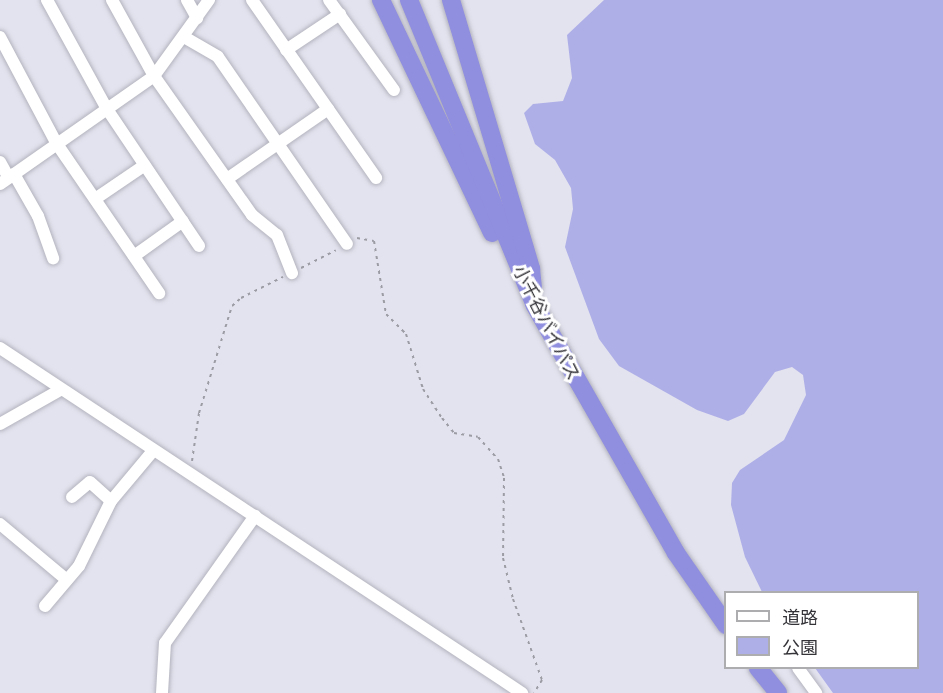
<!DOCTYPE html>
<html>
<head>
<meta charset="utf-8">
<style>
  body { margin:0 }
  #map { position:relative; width:943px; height:693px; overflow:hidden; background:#e3e3ef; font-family:Helvetica,"Noto Sans JP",sans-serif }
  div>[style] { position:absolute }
  .green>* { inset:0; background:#afafe8 }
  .path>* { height:2px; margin-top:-1px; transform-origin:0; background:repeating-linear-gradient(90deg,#9c9ca5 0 3px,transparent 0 7.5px) }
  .roads { filter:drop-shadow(0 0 2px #b3b3be) drop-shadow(0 0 2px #b3b3be) }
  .minor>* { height:12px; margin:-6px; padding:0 6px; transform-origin:6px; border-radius:6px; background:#fff }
  .highway>* { height:18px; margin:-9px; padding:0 9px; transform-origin:9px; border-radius:9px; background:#908edf }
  span { translate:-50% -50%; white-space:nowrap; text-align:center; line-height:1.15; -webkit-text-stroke:6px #fff; paint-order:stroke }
  .street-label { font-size:18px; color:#333338 }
  .legend { position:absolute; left:724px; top:591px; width:195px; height:78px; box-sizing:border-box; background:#fff; border:2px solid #adadaf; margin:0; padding:8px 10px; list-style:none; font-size:18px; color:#333338 }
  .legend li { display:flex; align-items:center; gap:12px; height:30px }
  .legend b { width:30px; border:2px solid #adadaf }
</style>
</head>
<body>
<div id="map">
  <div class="green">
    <div style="clip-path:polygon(604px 0,943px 0,943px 693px,833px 693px,815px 668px,918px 668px,918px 592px,762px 592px,745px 557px,731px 505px,732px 483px,740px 470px,784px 440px,806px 395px,803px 375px,792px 367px,775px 372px,744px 414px,728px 421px,697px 410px,619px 366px,599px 339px,565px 247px,573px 209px,571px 188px,555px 160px,535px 144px,524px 113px,533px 104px,563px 101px,572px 78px,567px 35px)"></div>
  </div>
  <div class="path">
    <div style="left:357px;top:238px;width:17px;rotate:10deg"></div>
    <div style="left:374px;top:241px;width:74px;rotate:80.7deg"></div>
    <div style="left:386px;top:314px;width:28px;rotate:45deg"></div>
    <div style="left:406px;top:334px;width:58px;rotate:72.8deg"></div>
    <div style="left:423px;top:389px;width:35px;rotate:57deg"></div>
    <div style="left:442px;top:418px;width:19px;rotate:51deg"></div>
    <div style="left:454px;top:433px;width:24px;rotate:9deg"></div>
    <div style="left:478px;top:437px;width:30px;rotate:48deg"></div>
    <div style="left:498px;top:459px;width:20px;rotate:72deg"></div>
    <div style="left:504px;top:478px;width:80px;rotate:90.7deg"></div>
    <div style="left:503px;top:558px;width:42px;rotate:76.3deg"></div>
    <div style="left:513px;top:599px;width:86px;rotate:70.3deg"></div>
    <div style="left:542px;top:680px;width:15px;rotate:122deg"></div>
    <div style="left:301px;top:268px;width:39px;rotate:-27deg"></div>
    <div style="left:192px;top:461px;width:49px;rotate:-81.7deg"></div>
    <div style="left:199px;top:413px;width:112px;rotate:-72.9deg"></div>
    <div style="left:232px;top:306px;width:12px;rotate:-42deg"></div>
    <div style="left:241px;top:298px;width:47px;rotate:-26.6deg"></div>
  </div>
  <div class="roads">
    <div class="minor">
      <div style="left:47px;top:0;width:124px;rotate:61.2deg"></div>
      <div style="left:107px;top:109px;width:165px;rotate:56.1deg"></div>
      <div style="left:112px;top:0;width:87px;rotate:61.1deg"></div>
      <div style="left:154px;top:76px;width:170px;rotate:54.8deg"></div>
      <div style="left:252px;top:215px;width:32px;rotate:39deg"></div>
      <div style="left:277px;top:235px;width:41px;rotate:68.5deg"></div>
      <div style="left:187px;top:0;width:21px;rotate:61deg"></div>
      <div style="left:252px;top:0;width:217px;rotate:55.1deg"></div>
      <div style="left:329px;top:0;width:111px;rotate:54.2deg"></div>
      <div style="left:0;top:37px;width:121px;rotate:62deg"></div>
      <div style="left:57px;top:144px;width:181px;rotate:55.6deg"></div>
      <div style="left:184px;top:37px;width:39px;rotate:30deg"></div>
      <div style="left:218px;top:57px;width:227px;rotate:55.4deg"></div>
      <div style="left:286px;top:50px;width:65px;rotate:-33.7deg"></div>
      <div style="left:0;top:162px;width:18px;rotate:61deg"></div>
      <div style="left:14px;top:174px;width:48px;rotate:60.3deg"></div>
      <div style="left:38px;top:216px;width:45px;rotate:70.3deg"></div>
      <div style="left:227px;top:179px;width:123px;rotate:-34.7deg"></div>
      <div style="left:0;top:184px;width:188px;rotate:-35deg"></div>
      <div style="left:154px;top:76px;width:94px;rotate:-54.1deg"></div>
      <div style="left:95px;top:199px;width:60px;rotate:-34.2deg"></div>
      <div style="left:134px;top:256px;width:60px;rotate:-35.5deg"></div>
      <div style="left:0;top:348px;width:626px;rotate:33.46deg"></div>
      <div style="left:0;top:424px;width:69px;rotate:-29.5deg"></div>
      <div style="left:72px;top:497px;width:23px;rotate:-40deg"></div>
      <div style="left:90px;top:482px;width:28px;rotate:42deg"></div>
      <div style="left:0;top:524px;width:87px;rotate:39.9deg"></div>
      <div style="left:45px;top:606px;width:52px;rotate:-49.6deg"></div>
      <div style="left:79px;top:566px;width:72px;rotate:-63.8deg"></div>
      <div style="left:111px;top:501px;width:65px;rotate:-50deg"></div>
      <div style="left:798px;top:668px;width:31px;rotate:54deg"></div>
      <div style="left:162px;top:693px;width:50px;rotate:-86.6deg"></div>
      <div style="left:165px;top:643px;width:156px;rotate:-54.7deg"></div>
    </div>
    <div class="highway">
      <div style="left:381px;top:0;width:258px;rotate:64.5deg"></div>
      <div style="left:409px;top:0;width:329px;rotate:67.6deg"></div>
      <div style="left:534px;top:304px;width:287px;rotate:60.3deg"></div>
      <div style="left:676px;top:553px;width:88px;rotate:55.2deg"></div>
      <div style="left:451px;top:0;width:281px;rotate:73.4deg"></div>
      <div style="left:531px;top:269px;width:20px;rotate:84deg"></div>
      <div style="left:758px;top:668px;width:32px;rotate:51deg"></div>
    </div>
  </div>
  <div class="street-label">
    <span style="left:546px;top:323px;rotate:63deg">小千谷バイパス</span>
  </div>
  <ul class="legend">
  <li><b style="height:8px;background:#fff"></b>道路</li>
  <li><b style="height:16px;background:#afafe8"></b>公園</li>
  </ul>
</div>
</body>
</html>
